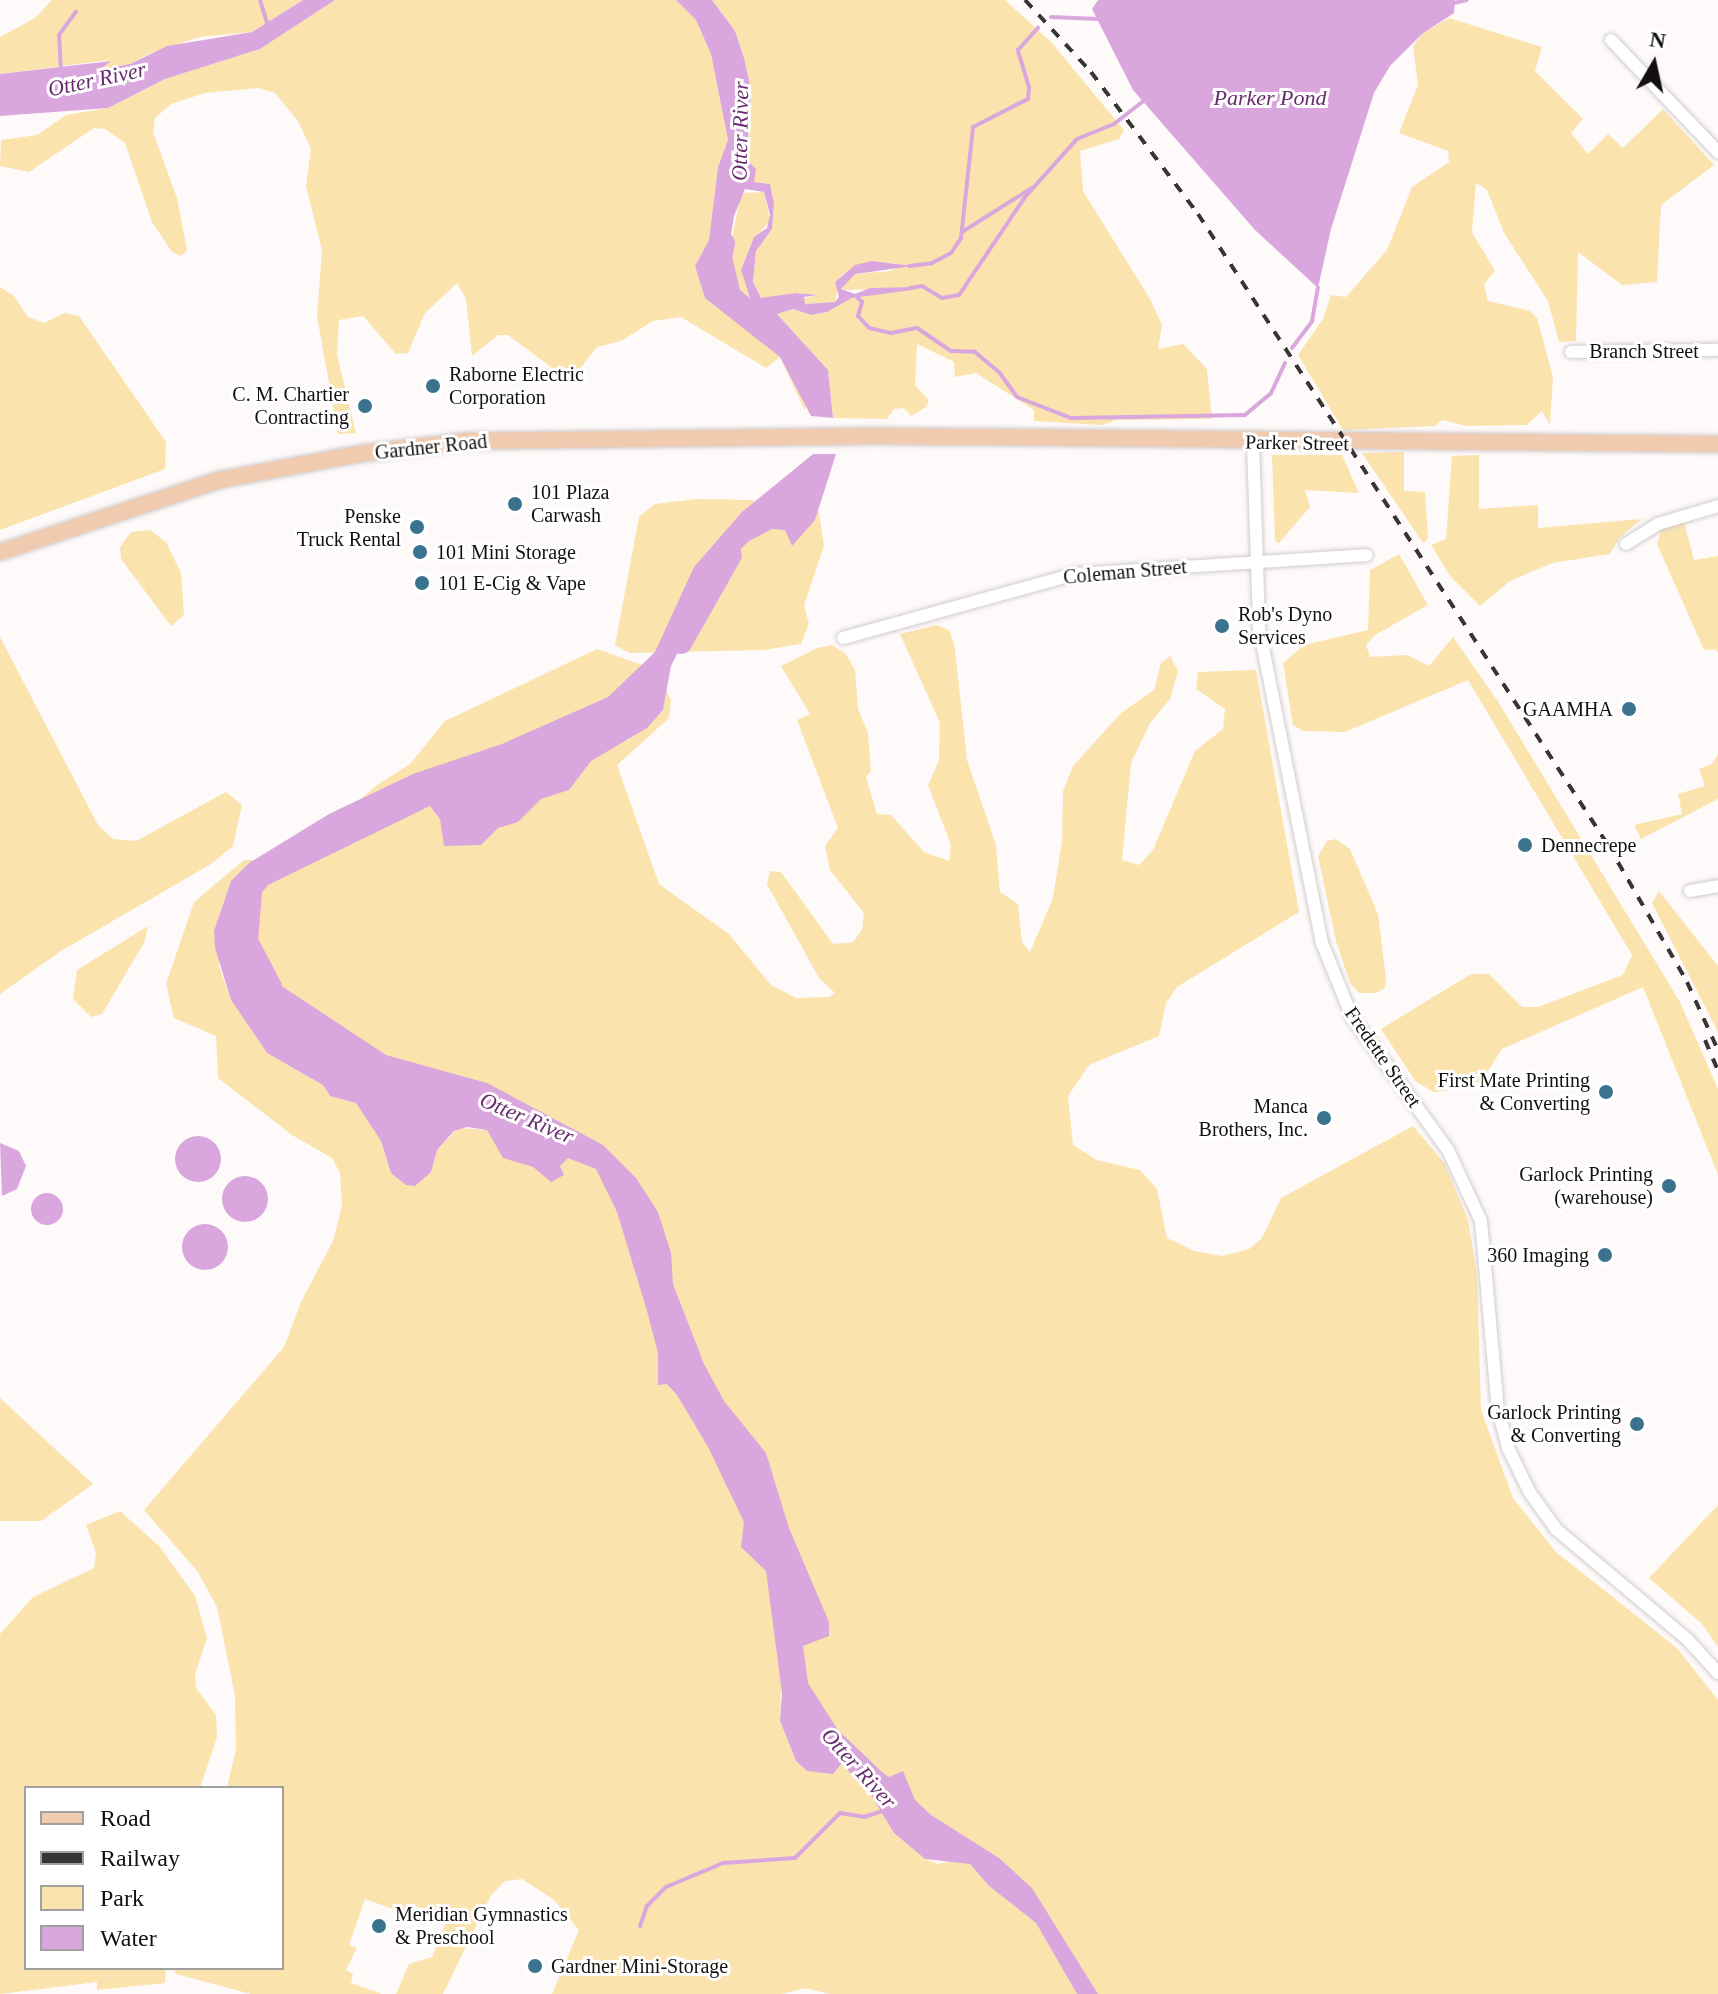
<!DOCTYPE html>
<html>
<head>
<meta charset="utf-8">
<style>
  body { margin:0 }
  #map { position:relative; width:1718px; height:1994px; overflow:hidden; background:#fffafa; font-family:Georgia,serif }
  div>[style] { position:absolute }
  .green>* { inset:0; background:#fbe3ae }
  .water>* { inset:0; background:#d9a7dd }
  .round { border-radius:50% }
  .stream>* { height:4px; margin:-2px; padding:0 2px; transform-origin:2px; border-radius:2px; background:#d9a7dd }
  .river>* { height:22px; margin:-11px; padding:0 11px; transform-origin:11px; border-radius:11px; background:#d9a7dd }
  .roads { filter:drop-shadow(0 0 2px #d1cdcd) drop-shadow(0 0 2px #d1cdcd) }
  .minor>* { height:12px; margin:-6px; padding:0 6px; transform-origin:6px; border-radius:6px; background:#fff }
  .major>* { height:16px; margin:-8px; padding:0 8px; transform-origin:8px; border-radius:8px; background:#f1cbb0 }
  .rail>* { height:4px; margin-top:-2px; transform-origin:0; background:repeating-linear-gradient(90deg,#373534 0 10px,transparent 0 20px) }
  .dots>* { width:22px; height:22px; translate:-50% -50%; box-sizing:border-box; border:4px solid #fff; border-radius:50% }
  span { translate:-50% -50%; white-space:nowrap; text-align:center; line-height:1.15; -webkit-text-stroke:6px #fff; paint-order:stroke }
  .street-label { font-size:20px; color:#121110 }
  .poi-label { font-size:20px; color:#121110 }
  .left { translate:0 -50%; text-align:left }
  .right { translate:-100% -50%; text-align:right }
  .water-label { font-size:22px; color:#672c6d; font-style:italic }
  .legend { position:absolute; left:24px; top:1786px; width:260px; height:184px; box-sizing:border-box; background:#fff; border:2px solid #a0a09f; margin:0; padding:10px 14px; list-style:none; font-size:24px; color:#121110 }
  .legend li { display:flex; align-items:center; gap:16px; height:40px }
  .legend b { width:40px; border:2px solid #a0a09f }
  .north { position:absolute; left:1614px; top:24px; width:80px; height:80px; -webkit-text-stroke:6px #fff; paint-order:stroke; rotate:9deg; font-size:22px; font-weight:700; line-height:32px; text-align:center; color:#121110 }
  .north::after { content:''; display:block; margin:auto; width:28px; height:36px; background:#121110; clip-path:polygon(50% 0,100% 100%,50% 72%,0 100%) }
</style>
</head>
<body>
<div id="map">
  <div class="green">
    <div style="clip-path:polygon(52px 0,303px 0,252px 32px,200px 37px,148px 54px,85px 89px,65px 93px,56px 93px,54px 86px,93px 75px,109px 60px,0 74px,0 37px,35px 18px)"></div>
    <div style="clip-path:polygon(335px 0,676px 0,696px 20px,711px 54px,728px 140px,718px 167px,709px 240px,695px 267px,703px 285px,724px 279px,741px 193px,764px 192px,770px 221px,752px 241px,741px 270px,755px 303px,746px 306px,807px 367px,805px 411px,780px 357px,766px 368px,681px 317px,653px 321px,621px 341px,597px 347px,575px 375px,563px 376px,508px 335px,498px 335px,472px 356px,466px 299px,457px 283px,425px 313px,408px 353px,396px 354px,363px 316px,339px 320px,337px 355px,356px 433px,338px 434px,317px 316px,322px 250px,306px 186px,311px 149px,298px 121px,275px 93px,258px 88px,205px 93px,171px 104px,155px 118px,153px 132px,177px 198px,187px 250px,181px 256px,172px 252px,152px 222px,125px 143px,105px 129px,94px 128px,29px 172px,0 166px,1px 140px,37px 135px,66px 115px,108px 108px,165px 79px,260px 49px)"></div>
    <div style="clip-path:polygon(712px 0,1005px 0,1051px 42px,1124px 130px,1119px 139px,1080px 151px,1083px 191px,1150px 299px,1162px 325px,1158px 349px,1183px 344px,1207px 369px,1212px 419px,1117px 420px,1101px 425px,1034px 421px,1034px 410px,976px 373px,955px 377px,954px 362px,917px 344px,915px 385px,929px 401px,926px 407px,911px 416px,904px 408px,894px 409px,887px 419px,833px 418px,828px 370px,777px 314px,794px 309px,811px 315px,827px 312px,852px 298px,916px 288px,843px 290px,843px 283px,855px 274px,891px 271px,902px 264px,872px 261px,841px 275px,835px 302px,805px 304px,802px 299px,817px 295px,796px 293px,761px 299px,753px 282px,756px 251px,772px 229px,774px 204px,772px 191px,766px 183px,754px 182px,748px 166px,751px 89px,744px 58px,735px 31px)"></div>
    <div style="clip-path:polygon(1449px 18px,1542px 47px,1535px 71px,1583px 119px,1571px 133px,1588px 154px,1608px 134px,1623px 148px,1663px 109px,1714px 165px,1661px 205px,1657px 282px,1622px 285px,1578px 252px,1576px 341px,1559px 342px,1548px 301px,1504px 233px,1487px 190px,1476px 183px,1472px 232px,1495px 271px,1484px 284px,1488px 301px,1530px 311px,1537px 318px,1553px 377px,1550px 425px,1542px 411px,1527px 425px,1467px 426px,1442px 420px,1435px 426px,1343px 430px,1298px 355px,1323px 319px,1331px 295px,1346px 297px,1387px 250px,1412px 187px,1449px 162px,1448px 151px,1399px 133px,1418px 85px,1413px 46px,1422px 34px)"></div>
    <div style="clip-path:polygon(0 287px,14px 296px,28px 317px,44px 323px,65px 313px,79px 316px,166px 442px,165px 469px,0 530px)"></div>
    <div style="clip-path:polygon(1404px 452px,1404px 491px,1425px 492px,1428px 539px,1423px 543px,1362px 453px)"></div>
    <div style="clip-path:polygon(1272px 455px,1342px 455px,1359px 493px,1305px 490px,1310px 507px,1279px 543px,1275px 541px)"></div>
    <div style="clip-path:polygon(1479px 455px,1479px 509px,1538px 505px,1538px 528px,1642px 519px,1620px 537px,1610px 554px,1552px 563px,1510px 581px,1480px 606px,1450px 576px,1431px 545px,1446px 539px,1452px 456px)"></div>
    <div style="clip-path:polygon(697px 499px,749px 500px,819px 512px,824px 546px,804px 605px,809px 624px,801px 644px,764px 650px,630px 653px,615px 645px,639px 517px,655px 504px)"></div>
    <div style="clip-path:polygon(1684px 522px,1694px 560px,1718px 556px,1718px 653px,1716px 649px,1704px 650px,1657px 544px,1662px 528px)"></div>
    <div style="clip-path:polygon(150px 530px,166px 542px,181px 573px,184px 615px,171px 626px,121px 559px,120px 547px,131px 532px)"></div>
    <div style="clip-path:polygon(1399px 554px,1428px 605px,1375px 635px,1366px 645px,1370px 657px,1407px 655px,1429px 666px,1453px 637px,1497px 700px,1680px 1002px,1718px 1089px,1718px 1175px,1643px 987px,1502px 1049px,1481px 1082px,1468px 1088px,1434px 1092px,1416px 1082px,1381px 1029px,1471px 974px,1489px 974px,1522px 1007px,1538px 1007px,1623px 975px,1632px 955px,1468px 680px,1345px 732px,1303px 731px,1293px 725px,1283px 663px,1304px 645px,1368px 630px,1370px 570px)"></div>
    <div style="clip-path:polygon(937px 625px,950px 631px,955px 649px,967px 760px,996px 845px,1000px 892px,1018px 904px,1022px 942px,1030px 952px,1053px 898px,1062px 841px,1063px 791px,1073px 766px,1121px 713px,1154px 690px,1161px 663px,1170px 656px,1178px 671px,1170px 699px,1150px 723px,1131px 763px,1122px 860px,1139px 865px,1153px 850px,1195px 751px,1223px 729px,1225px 709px,1196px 689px,1198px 672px,1256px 670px,1299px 912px,1177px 987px,1166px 1003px,1159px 1036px,1089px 1065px,1068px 1096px,1073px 1145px,1097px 1160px,1140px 1170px,1157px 1189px,1167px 1238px,1194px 1251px,1222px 1256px,1249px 1249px,1262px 1238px,1281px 1198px,1413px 1126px,1445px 1164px,1468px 1220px,1477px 1274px,1481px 1410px,1513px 1498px,1556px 1552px,1677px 1648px,1718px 1700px,1718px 1994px,1094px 1994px,1066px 1960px,1041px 1908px,781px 1690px,780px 1721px,796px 1761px,807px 1771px,841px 1764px,868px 1790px,894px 1833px,925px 1859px,938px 1864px,963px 1859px,970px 1864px,989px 1886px,1036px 1923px,1077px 1994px,830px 1994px,805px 1988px,782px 1994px,552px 1994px,579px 1930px,553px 1899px,522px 1879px,505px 1881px,491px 1895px,443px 1994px,396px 1994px,409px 1964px,432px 1957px,448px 1917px,412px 1905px,407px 1914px,365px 1899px,349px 1945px,357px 1948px,346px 1970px,353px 1974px,351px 1983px,382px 1994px,251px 1994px,176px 1974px,173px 1968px,282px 1968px,282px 1788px,227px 1788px,236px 1749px,235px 1696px,217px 1607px,198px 1572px,144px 1510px,284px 1347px,301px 1302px,333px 1241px,342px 1205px,340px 1173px,332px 1158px,292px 1135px,218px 1078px,216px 1036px,174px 1018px,166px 984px,194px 902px,244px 860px,254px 860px,231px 881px,219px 917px,219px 966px,231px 1000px,267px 1053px,323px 1085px,330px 1096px,356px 1103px,381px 1141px,391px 1173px,437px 1150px,458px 1128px,488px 1130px,499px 1150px,517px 1138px,421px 1089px,274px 993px,248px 947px,249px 895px,377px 785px,410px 764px,445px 721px,597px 649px,645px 666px,627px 741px,663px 711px,666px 691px,671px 700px,669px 718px,617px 765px,659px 884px,729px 934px,771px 985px,796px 998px,829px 997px,835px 993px,819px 978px,767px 884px,770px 871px,781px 872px,833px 944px,853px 942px,862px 930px,864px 913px,830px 870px,825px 846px,838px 828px,797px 720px,810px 714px,781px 666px,817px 648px,832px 645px,845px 653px,855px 670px,858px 709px,868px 733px,871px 771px,866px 777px,877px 814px,891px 815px,924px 852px,949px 861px,951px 845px,928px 785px,939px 761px,940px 723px,900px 634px)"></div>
    <div style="clip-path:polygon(0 637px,98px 825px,113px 839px,136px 841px,226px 792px,242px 805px,233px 846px,211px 864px,61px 951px,0 994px)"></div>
    <div style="clip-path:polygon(1718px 754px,1718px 799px,1641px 839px,1634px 825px,1682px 814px,1678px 794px,1705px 786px,1699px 769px,1712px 764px)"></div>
    <div style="clip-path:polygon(1336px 839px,1350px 849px,1378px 914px,1386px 978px,1385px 988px,1376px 993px,1359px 993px,1350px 983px,1336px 941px,1318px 856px,1327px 841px)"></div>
    <div style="clip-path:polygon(1659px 891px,1718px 966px,1718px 1032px,1652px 903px)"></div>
    <div style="clip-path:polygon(148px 926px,145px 941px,102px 1014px,91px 1017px,73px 999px,77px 970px)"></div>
    <div style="clip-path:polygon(0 1398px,93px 1484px,41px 1521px,0 1521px)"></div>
    <div style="clip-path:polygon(1718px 1505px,1718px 1647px,1702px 1624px,1649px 1578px)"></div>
    <div style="clip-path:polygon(120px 1511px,160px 1547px,195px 1596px,207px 1638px,195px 1675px,196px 1688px,216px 1715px,217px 1737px,200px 1788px,26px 1788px,26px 1968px,166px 1968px,165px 1983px,97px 1990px,97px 1982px,0 1994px,0 1634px,33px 1597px,94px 1568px,96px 1553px,86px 1525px)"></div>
  </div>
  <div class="water">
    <div style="clip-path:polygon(303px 0,335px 0,260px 49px,165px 79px,108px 108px,0 116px,0 74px,111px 61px,93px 75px,54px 87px,57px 93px,75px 91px,167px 46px,252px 32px)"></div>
    <div style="clip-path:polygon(evenodd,676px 0,712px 0,735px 31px,744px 58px,751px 89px,747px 160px,756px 169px,754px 182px,770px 184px,774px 203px,772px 229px,756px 251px,753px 282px,761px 298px,796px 293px,818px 295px,804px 297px,805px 304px,835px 302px,839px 297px,835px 282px,855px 265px,872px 261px,913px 266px,855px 274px,841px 289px,855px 294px,870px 288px,918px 287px,912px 290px,852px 298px,827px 312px,811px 315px,793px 309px,777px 314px,828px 370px,833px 418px,811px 416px,780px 357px,705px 298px,695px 266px,709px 240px,718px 167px,728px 140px,711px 54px,696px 20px,676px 0,745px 189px,764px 192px,770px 215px,767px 228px,754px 237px,741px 270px,753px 307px,727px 292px,724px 279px,734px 216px,745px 189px)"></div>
    <div style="clip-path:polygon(1098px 0,1455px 0,1454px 13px,1422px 34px,1390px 66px,1374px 93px,1331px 229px,1318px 288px,1255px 230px,1133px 90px,1092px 9px)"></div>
    <div style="clip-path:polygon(813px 454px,836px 454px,815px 520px,792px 546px,785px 530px,772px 529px,749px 541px,721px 568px,695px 614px,701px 628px,685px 638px,671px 666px,663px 710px,647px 728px,591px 761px,569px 790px,541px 799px,518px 822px,498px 828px,481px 845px,444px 846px,440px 819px,430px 806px,268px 885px,250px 908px,245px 928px,248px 947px,268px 977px,386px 1055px,487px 1083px,603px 1145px,636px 1178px,658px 1212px,671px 1253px,673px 1284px,704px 1364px,724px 1401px,766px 1453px,789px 1528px,829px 1622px,829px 1636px,803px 1646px,808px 1683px,838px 1730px,882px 1772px,889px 1777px,903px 1771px,915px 1800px,931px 1815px,999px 1858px,1032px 1888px,1098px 1994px,1077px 1994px,1036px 1923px,989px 1886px,970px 1864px,925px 1859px,894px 1833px,868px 1790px,841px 1764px,833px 1774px,807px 1771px,796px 1761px,780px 1721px,782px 1693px,766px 1571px,741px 1547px,744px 1522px,708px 1447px,677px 1395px,667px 1384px,658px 1385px,658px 1353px,647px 1311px,617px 1212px,596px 1169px,568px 1158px,560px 1166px,564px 1175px,551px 1182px,533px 1167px,503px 1158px,487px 1130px,467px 1127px,454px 1131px,437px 1150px,431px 1172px,415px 1186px,406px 1185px,391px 1173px,381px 1141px,356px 1103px,330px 1096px,323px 1085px,267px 1053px,231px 1000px,215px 948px,214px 931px,231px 881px,249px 863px,329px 814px,413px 774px,502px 744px,608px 697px,655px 652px,694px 567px,742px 512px)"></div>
    <div class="round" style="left:175px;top:1136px;width:46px;height:46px"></div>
    <div style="clip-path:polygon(0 1143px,19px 1151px,26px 1166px,17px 1189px,2px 1196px)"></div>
    <div class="round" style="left:222px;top:1176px;width:46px;height:46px"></div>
    <div class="round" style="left:31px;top:1193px;width:32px;height:32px"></div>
    <div class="round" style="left:182px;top:1224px;width:46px;height:46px"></div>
  </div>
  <div class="stream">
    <div style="left:260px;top:0;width:28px;rotate:73deg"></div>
    <div style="left:1454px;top:3px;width:13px;rotate:-13deg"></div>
    <div style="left:1051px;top:17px;width:47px;rotate:2.4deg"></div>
    <div style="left:61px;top:71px;width:36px;rotate:-93deg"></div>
    <div style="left:59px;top:35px;width:29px;rotate:-54deg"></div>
    <div style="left:962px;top:232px;width:83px;rotate:-32.2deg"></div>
    <div style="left:909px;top:266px;width:23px;rotate:-7deg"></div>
    <div style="left:932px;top:263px;width:21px;rotate:-28deg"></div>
    <div style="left:951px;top:253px;width:18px;rotate:-56deg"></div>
    <div style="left:961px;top:238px;width:112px;rotate:-83.8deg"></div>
    <div style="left:973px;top:127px;width:62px;rotate:-27deg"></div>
    <div style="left:1028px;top:99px;width:12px;rotate:-85deg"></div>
    <div style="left:1029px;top:87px;width:39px;rotate:-107deg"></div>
    <div style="left:1018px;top:50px;width:30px;rotate:-48deg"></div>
    <div style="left:910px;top:288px;width:12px;rotate:-9deg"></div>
    <div style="left:922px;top:286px;width:23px;rotate:31deg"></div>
    <div style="left:942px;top:298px;width:17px;rotate:-10deg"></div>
    <div style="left:959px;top:295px;width:118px;rotate:-56deg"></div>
    <div style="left:1025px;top:197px;width:78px;rotate:-48.1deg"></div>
    <div style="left:1077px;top:139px;width:40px;rotate:-22deg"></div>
    <div style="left:1114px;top:124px;width:41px;rotate:-38deg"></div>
    <div style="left:857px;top:297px;width:7px;rotate:45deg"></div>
    <div style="left:862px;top:302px;width:15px;rotate:106deg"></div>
    <div style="left:858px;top:316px;width:16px;rotate:47deg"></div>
    <div style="left:869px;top:328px;width:23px;rotate:13deg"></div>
    <div style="left:891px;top:333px;width:26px;rotate:-11deg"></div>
    <div style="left:917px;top:328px;width:41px;rotate:34.1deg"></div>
    <div style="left:951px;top:351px;width:24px;rotate:2deg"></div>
    <div style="left:975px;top:352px;width:31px;rotate:40deg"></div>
    <div style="left:999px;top:372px;width:31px;rotate:54deg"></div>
    <div style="left:1017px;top:397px;width:58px;rotate:21.3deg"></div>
    <div style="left:1071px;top:418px;width:174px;rotate:-1deg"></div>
    <div style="left:1245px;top:415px;width:34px;rotate:-40deg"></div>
    <div style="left:1271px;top:393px;width:33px;rotate:-65deg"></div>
    <div style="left:1292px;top:348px;width:34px;rotate:-53deg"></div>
    <div style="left:1312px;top:321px;width:34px;rotate:-80deg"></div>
    <div style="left:640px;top:1926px;width:21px;rotate:-71deg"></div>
    <div style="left:647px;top:1906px;width:27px;rotate:-45deg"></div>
    <div style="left:666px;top:1887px;width:62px;rotate:-22.8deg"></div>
    <div style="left:723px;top:1863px;width:72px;rotate:-4deg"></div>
    <div style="left:795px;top:1858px;width:64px;rotate:-45deg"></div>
    <div style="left:840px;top:1813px;width:24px;rotate:9deg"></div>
    <div style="left:864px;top:1817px;width:20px;rotate:-18deg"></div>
  </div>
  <div class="river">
    <div style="left:0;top:100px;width:133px;rotate:-10.8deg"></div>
    <div style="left:724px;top:243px;width:14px;rotate:102deg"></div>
    <div style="left:721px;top:257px;width:40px;rotate:77deg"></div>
    <div style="left:730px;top:296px;width:26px;rotate:40deg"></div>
    <div style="left:681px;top:643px;width:101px;rotate:-60.4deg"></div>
    <div style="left:251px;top:893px;width:48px;rotate:94.8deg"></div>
    <div style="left:247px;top:941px;width:52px;rotate:62.4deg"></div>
  </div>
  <div class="roads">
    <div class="minor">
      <div style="left:1611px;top:40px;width:155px;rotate:46.3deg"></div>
      <div style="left:1571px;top:352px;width:147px;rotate:-0.8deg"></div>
      <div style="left:1253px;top:443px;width:185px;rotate:88.1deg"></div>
      <div style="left:1259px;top:628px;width:321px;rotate:78.7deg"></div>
      <div style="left:1322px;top:943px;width:80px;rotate:67.9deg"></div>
      <div style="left:1352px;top:1017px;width:164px;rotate:54.2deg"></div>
      <div style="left:1448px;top:1150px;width:78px;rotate:65.1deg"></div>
      <div style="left:1481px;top:1221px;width:190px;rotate:84.9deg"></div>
      <div style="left:1498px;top:1410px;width:39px;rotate:75deg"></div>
      <div style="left:1508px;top:1448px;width:50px;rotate:63.9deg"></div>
      <div style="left:1530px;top:1493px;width:46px;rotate:53.9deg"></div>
      <div style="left:1557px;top:1530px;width:171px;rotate:40deg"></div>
      <div style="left:1688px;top:1640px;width:45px;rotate:47.7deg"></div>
      <div style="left:1626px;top:544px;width:38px;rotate:-32deg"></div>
      <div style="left:1658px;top:524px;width:63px;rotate:-16.7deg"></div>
      <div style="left:843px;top:638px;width:241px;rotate:-15.4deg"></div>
      <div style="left:1075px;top:574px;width:292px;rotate:-3.7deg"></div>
      <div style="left:1690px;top:891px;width:28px;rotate:-10deg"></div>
    </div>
    <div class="major">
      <div style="left:0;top:552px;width:231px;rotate:-18.2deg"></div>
      <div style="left:219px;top:480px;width:141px;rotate:-10.6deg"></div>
      <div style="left:358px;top:454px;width:110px;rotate:-6.8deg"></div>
      <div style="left:467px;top:441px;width:409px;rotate:-0.7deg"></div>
      <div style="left:876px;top:436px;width:842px;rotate:0.54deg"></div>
    </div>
  </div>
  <div class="rail">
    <div style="left:1025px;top:0;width:98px;rotate:47.5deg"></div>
    <div style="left:1091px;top:72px;width:178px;rotate:53deg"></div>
    <div style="left:1198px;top:214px;width:753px;rotate:56.99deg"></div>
    <div style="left:1608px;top:845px;width:158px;rotate:60deg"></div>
    <div style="left:1687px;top:982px;width:75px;rotate:65.5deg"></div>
    <div style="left:1705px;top:1040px;width:33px;rotate:67deg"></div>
  </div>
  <div class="dots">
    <div style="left:433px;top:386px;background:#3b728d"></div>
    <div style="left:365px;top:406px;background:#3b728d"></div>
    <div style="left:515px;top:504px;background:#3b728d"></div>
    <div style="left:417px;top:527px;background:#3b728d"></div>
    <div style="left:420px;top:552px;background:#3b728d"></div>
    <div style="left:422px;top:583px;background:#3b728d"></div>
    <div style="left:1222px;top:626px;background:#3b728d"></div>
    <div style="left:1629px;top:709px;background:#3b728d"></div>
    <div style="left:1525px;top:845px;background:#3b728d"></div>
    <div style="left:1606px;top:1092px;background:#3b728d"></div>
    <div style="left:1324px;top:1118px;background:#3b728d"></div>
    <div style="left:1669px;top:1186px;background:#3b728d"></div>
    <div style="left:1605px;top:1255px;background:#3b728d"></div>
    <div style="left:1637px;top:1424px;background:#3b728d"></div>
    <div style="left:379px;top:1926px;background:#3b728d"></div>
    <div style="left:535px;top:1966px;background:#3b728d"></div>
  </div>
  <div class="street-label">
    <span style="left:1644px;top:351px">Branch Street</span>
    <span style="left:1297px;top:443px;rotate:1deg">Parker Street</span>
    <span style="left:431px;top:447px;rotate:-6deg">Gardner Road</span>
    <span style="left:1125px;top:572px;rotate:-5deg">Coleman Street</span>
    <span style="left:1383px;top:1057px;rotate:55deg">Fredette Street</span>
  </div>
  <div class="poi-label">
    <span class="left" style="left:449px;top:386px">Raborne Electric<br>Corporation</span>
    <span class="right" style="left:349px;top:406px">C. M. Chartier<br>Contracting</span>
    <span class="left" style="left:531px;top:504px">101 Plaza<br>Carwash</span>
    <span class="right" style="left:401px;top:528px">Penske<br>Truck Rental</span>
    <span class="left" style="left:436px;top:552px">101 Mini Storage</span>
    <span class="left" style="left:438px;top:583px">101 E-Cig &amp; Vape</span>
    <span class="left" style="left:1238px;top:626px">Rob's Dyno<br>Services</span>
    <span class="right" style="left:1613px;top:709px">GAAMHA</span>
    <span class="left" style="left:1541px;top:845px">Dennecrepe</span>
    <span class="right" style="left:1590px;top:1092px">First Mate Printing<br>&amp; Converting</span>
    <span class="right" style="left:1308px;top:1118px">Manca<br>Brothers, Inc.</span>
    <span class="right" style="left:1653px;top:1186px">Garlock Printing<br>(warehouse)</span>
    <span class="right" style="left:1589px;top:1255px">360 Imaging</span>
    <span class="right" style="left:1621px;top:1424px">Garlock Printing<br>&amp; Converting</span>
    <span class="left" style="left:395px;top:1926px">Meridian Gymnastics<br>&amp; Preschool</span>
    <span class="left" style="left:551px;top:1966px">Gardner Mini-Storage</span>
  </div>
  <div class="water-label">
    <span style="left:97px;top:79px;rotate:-12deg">Otter River</span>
    <span style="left:1270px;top:98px">Parker Pond</span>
    <span style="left:740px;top:131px;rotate:-89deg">Otter River</span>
    <span style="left:527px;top:1118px;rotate:23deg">Otter River</span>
    <span style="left:859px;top:1768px;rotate:48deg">Otter River</span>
  </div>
  <ul class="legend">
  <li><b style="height:10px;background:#f1cbb0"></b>Road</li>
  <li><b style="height:10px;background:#373534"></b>Railway</li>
  <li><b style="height:22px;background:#fbe3ae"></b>Park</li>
  <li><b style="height:22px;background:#d9a7dd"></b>Water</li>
  </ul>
  <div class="north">N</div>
</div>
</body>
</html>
